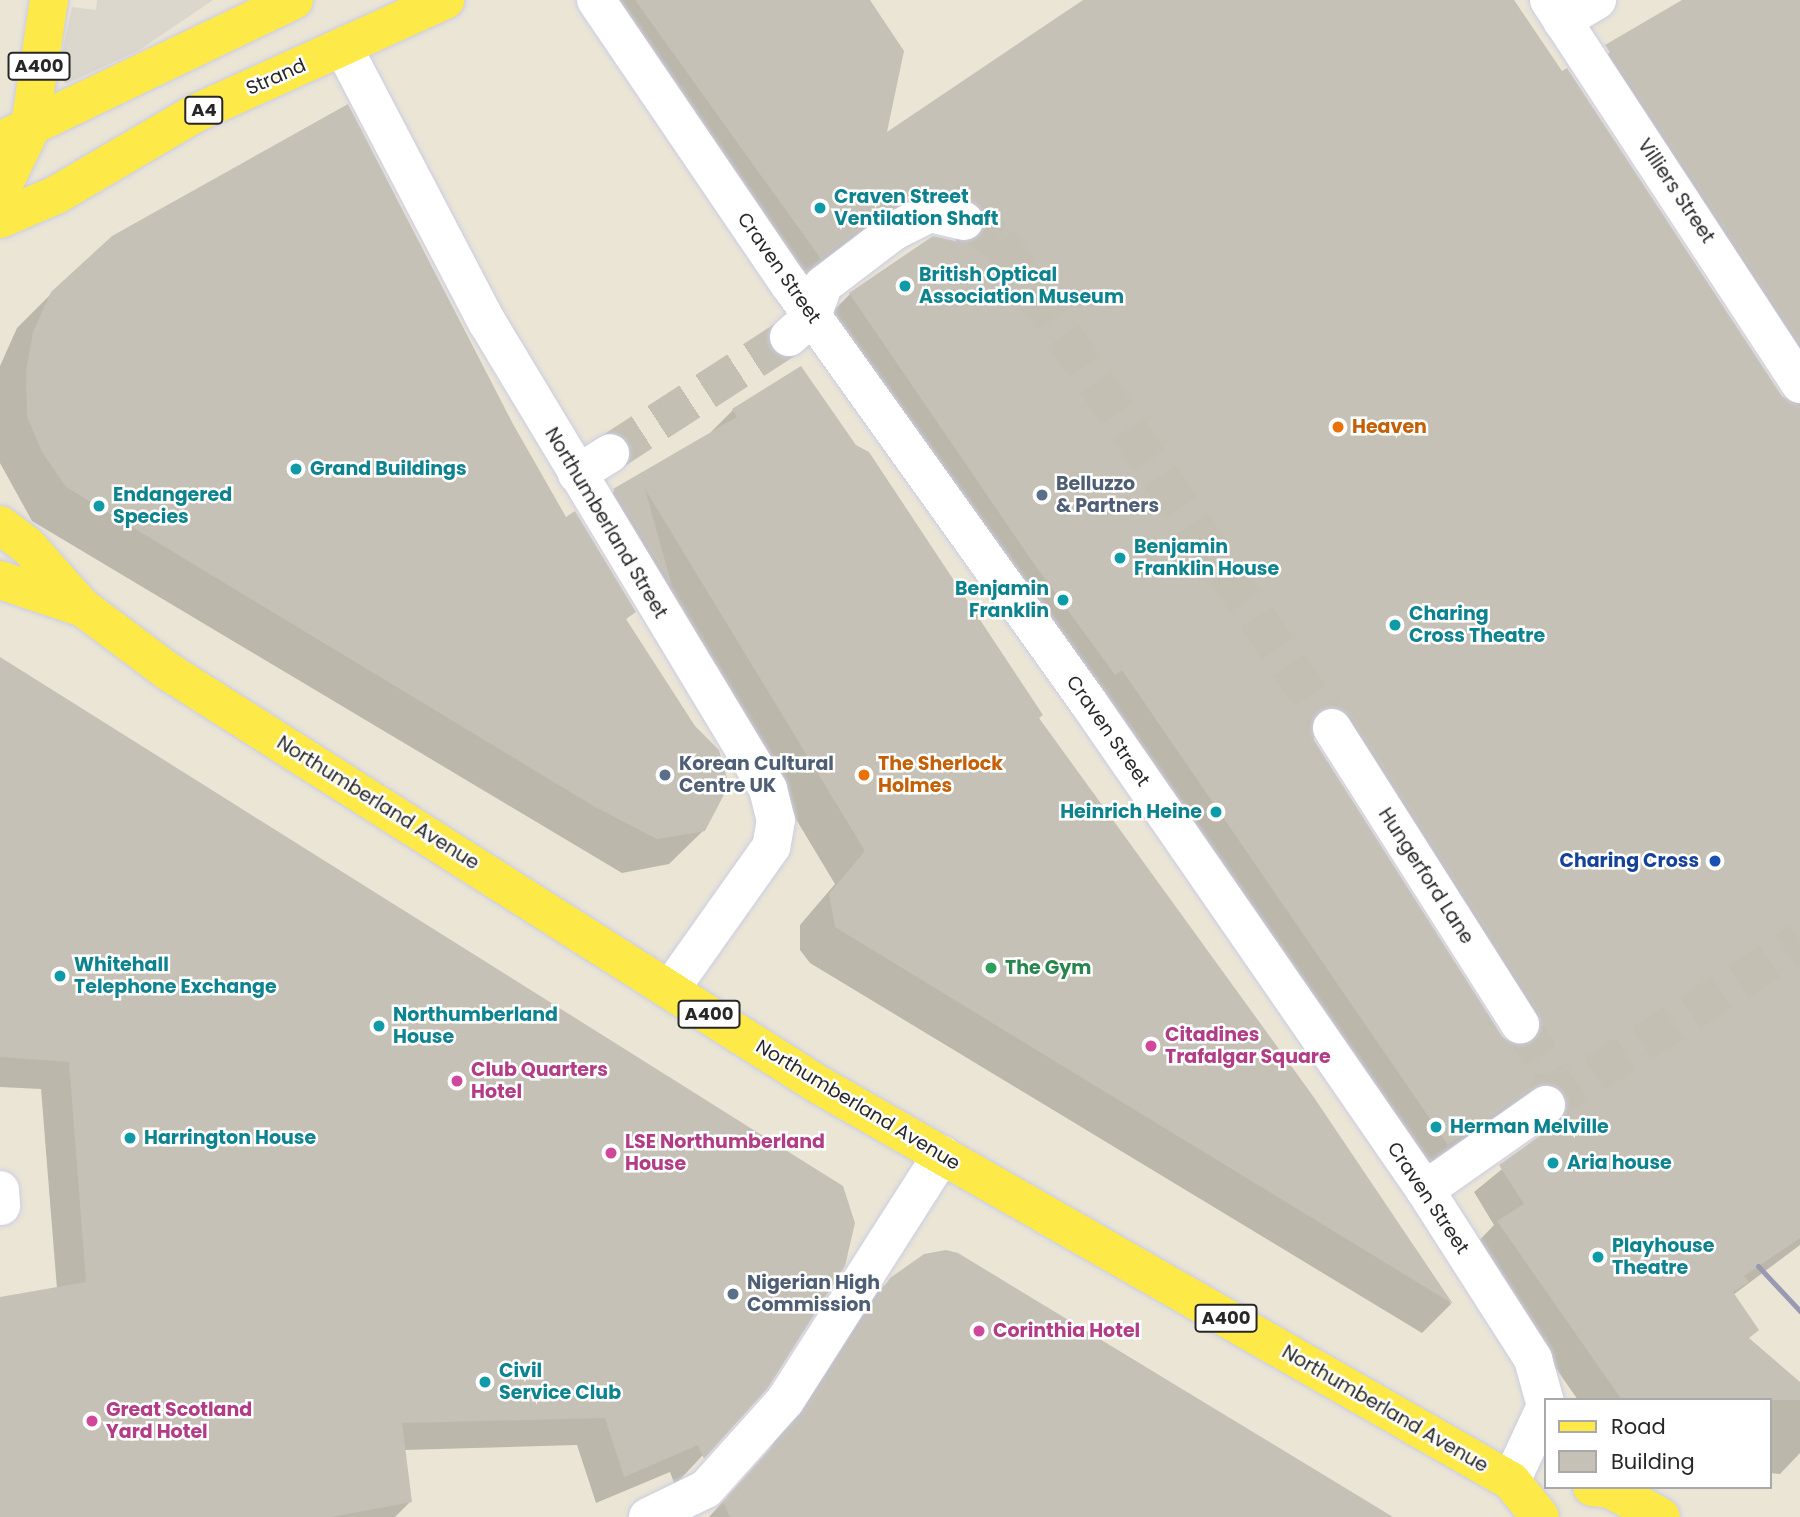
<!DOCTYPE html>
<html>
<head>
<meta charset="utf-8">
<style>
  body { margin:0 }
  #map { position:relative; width:1800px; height:1517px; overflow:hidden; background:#ebe5d6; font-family:Poppins,sans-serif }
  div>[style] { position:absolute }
  .plaza>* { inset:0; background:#dbd7cd }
  .shadow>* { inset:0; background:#0003 }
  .building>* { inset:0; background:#c6c1b6 }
  .minor-tunnel>* { height:38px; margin-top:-19px; transform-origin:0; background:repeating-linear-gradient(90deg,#c4bfb3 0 38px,transparent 0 57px) }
  .roads { filter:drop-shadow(0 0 2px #cbcde2) drop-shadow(0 0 2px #cbcde2) }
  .minor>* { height:38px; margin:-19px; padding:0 19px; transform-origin:19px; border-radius:19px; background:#fff }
  .major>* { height:38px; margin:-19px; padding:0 19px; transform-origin:19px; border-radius:19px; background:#fdea49 }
  .rail>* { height:5px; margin:-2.5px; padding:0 2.5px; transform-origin:2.5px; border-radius:2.5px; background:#9999b3 }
  .dots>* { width:19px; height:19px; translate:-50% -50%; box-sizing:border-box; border:4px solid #fff; border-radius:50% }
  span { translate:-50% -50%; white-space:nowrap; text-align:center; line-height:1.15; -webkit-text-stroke:5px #fff; paint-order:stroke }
  .shield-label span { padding:2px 5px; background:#fff; border:2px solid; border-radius:5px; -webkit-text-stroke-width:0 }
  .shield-label { font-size:18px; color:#272727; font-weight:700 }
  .street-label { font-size:19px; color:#272727 }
  .culture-label { font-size:19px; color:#0d838f; font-weight:700 }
  .left { translate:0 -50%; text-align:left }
  .right { translate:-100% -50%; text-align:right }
  .food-label { font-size:19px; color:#c56008; font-weight:700 }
  .service-label { font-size:19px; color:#4e5e75; font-weight:700 }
  .transit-label { font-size:19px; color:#164399; font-weight:700 }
  .leisure-label { font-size:19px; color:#27864d; font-weight:700 }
  .hotel-label { font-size:19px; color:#b23c85; font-weight:700 }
  .legend { position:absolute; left:1544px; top:1398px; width:228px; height:91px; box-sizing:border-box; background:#fff; border:2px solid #a9a9a9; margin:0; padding:9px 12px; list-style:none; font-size:21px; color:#272727 }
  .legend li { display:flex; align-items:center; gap:14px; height:35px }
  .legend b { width:35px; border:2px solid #a9a9a9 }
</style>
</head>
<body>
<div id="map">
  <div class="plaza">
    <div style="clip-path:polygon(97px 0,213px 0,138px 51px,66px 84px,57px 76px,72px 7px,96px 10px)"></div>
  </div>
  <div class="shadow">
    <div style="clip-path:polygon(evenodd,590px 0,868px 0,884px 135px,1086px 0,1512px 0,1781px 397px,1793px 403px,1602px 60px,1628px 34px,1686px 0,1800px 0,1800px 1245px,1733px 1295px,1748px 1339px,1800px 1384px,1800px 1453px,1780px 1474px,1770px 1473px,1770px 1400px,1578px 1400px,1472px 1248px,1494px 1225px,1474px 1192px,1540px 1138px,1539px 1119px,1422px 1170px,824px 320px,850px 294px,957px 244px,953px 231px,853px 239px,794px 284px,590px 0,1310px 735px,1324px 742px,1511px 1042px,1500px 1037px,1310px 735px)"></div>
    <div style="clip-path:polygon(52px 293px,511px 425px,566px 519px,634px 611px,625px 620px,704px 830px,669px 864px,622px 873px,32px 521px,0 463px,0 366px,17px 328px)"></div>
    <div style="clip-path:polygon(733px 410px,1037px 719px,1311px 1097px,1451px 1304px,1422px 1333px,810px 963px,800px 950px,800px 925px,835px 884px,661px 595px,585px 520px,614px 491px,706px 437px)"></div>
    <div style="clip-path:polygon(0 658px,842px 1187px,766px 1387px,675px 1485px,670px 1472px,596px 1503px,577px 1445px,404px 1450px,411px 1501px,395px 1517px,0 1517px,0 1299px,57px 1289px,41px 1089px,0 1087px)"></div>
    <div style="clip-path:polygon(891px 1279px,1388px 1517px,709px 1517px,769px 1450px,855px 1314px)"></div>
  </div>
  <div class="building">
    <div style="clip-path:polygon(evenodd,635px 0,870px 0,904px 51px,887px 132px,1083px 0,1514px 0,1562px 71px,1567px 68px,1782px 396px,1800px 406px,1800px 1238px,1744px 1276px,1749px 1282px,1733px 1292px,1759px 1330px,1749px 1338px,1800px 1382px,1800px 1400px,1622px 1400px,1497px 1221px,1524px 1204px,1499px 1165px,1559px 1122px,1566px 1114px,1564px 1093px,1555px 1085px,1534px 1087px,1448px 1145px,1122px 670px,1115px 675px,1032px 561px,849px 293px,933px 236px,960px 242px,979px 236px,985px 225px,979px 206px,920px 193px,881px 213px,821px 259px,635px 0,1332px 706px,1350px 716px,1538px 1012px,1540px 1033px,1531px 1043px,1511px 1044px,1502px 1036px,1314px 740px,1313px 717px,1332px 706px)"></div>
    <div style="clip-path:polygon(1682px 0,1800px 0,1800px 344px,1605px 45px)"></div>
    <div style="clip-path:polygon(348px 104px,513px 424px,566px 517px,575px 511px,636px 612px,626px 619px,695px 726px,719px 750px,729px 785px,705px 831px,657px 839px,595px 807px,66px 487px,42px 452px,27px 416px,26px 372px,33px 332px,51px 292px,112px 236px)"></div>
    <div style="clip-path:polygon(801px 366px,856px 445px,869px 452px,1043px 715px,1039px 718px,1313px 1096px,1453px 1304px,835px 927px,829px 894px,865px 851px,645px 489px,672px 586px,613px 489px,737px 417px,732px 409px)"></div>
    <div style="clip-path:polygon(0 657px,843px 1186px,855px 1223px,845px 1266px,768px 1388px,704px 1459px,698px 1445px,624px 1477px,605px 1418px,402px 1423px,412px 1502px,331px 1517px,0 1517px,0 1297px,86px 1282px,69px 1062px,0 1057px)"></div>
    <div style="clip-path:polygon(946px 1250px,958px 1253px,1393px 1517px,730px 1517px,723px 1502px,803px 1413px,890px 1278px,924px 1254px)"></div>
  </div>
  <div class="minor-tunnel">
    <div style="left:964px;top:221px;width:40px;rotate:29.7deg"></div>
    <div style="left:999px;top:241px;width:590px;rotate:55.64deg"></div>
    <div style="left:610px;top:453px;width:213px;rotate:-32.9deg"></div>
    <div style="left:1520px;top:1024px;width:62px;rotate:57.6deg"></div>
    <div style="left:1553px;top:1076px;width:30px;rotate:104deg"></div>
    <div style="left:1546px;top:1105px;width:302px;rotate:-32.7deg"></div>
  </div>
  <div class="roads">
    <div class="minor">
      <div style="left:596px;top:0;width:345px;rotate:55.8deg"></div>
      <div style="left:790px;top:285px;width:513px;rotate:54.45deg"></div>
      <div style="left:1088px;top:702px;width:593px;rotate:55.37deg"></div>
      <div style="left:1425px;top:1190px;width:201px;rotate:57.4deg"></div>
      <div style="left:1533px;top:1359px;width:49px;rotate:74.5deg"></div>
      <div style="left:1546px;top:1406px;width:83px;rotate:115deg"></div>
      <div style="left:1549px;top:0;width:459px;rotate:56.8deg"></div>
      <div style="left:1562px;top:21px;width:41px;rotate:-31deg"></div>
      <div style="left:343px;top:47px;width:310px;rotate:62.4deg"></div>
      <div style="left:487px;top:322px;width:545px;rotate:58.96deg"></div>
      <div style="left:768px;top:789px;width:32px;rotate:76deg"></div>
      <div style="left:776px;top:820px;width:27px;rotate:100deg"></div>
      <div style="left:771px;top:847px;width:173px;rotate:125.3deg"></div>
      <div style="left:789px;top:337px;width:31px;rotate:-42deg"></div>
      <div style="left:812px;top:316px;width:33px;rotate:-70deg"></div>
      <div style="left:823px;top:285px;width:89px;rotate:-37.3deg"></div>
      <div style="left:894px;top:231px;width:40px;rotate:-26.6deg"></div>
      <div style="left:930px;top:213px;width:35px;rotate:13deg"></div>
      <div style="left:577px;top:474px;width:39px;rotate:-32deg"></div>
      <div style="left:1332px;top:728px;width:351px;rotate:57.6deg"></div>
      <div style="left:0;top:1190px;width:16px;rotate:86deg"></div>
      <div style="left:1425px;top:1190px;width:148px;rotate:-35.1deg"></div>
      <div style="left:648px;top:1517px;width:64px;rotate:-25.8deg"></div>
      <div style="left:706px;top:1489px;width:118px;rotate:-48.1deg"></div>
      <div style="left:785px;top:1401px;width:292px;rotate:-57.5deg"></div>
    </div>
    <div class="major">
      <div style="left:0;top:141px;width:326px;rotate:-25.6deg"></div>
      <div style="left:0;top:192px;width:67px;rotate:-64.2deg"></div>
      <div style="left:29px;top:132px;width:134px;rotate:-81.4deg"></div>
      <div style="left:0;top:219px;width:61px;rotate:-23.2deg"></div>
      <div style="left:56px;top:195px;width:160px;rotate:-30.4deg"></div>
      <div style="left:194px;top:114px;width:276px;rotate:-24.4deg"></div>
      <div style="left:0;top:525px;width:34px;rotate:37deg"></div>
      <div style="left:27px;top:545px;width:83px;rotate:48.4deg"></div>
      <div style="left:82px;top:607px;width:109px;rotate:36.8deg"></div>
      <div style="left:169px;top:672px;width:770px;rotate:32.43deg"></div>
      <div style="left:819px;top:1085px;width:797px;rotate:29.78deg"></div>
      <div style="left:1511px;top:1481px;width:46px;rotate:51.1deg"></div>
      <div style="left:0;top:580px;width:84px;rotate:18.6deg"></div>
      <div style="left:1592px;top:1487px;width:18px;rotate:6deg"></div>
      <div style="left:1610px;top:1489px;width:58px;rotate:28.8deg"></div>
    </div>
  </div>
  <div class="rail">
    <div style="left:1758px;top:1266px;width:62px;rotate:47deg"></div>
  </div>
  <div class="dots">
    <div style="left:820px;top:208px;background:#0f9aa8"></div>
    <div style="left:905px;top:286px;background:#0f9aa8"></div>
    <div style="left:1338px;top:427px;background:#e8710a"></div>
    <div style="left:296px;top:469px;background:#0f9aa8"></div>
    <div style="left:1042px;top:495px;background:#5c6f8a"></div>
    <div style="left:99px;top:506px;background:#0f9aa8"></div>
    <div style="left:1120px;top:558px;background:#0f9aa8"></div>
    <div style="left:1063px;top:600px;background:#0f9aa8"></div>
    <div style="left:1395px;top:625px;background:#0f9aa8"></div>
    <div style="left:665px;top:775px;background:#5c6f8a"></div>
    <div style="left:864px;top:775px;background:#e8710a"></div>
    <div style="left:1216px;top:812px;background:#0f9aa8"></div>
    <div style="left:1715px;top:861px;background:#1a4fb4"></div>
    <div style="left:991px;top:968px;background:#2e9e5b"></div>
    <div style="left:60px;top:976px;background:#0f9aa8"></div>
    <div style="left:379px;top:1026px;background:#0f9aa8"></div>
    <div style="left:1151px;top:1046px;background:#d1479c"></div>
    <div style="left:457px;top:1081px;background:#d1479c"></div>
    <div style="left:1436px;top:1127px;background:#0f9aa8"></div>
    <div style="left:130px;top:1138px;background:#0f9aa8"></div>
    <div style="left:611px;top:1153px;background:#d1479c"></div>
    <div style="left:1553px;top:1163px;background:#0f9aa8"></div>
    <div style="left:1598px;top:1257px;background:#0f9aa8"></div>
    <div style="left:733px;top:1294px;background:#5c6f8a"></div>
    <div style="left:979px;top:1331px;background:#d1479c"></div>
    <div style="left:485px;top:1382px;background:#0f9aa8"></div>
    <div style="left:92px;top:1421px;background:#d1479c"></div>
  </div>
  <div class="shield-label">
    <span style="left:39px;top:66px">A400</span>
    <span style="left:204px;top:110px">A4</span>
    <span style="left:709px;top:1014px">A400</span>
    <span style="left:1226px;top:1318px">A400</span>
  </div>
  <div class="street-label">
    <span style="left:276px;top:77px;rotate:-24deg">Strand</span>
    <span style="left:1676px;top:191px;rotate:56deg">Villiers Street</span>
    <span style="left:779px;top:268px;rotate:55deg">Craven Street</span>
    <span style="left:606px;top:523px;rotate:59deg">Northumberland Street</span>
    <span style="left:1108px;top:731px;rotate:55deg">Craven Street</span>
    <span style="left:378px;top:803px;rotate:32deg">Northumberland Avenue</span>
    <span style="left:1426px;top:876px;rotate:57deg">Hungerford Lane</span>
    <span style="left:858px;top:1105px;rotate:31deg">Northumberland Avenue</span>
    <span style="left:1428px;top:1198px;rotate:56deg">Craven Street</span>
    <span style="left:1385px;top:1409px;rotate:30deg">Northumberland Avenue</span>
  </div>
  <div class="culture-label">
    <span class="left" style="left:834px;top:208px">Craven Street<br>Ventilation Shaft</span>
    <span class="left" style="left:919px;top:286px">British Optical<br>Association Museum</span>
    <span class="left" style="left:310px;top:469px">Grand Buildings</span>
    <span class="left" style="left:113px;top:506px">Endangered<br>Species</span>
    <span class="left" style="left:1134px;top:558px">Benjamin<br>Franklin House</span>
    <span class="right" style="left:1049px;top:600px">Benjamin<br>Franklin</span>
    <span class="left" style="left:1409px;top:625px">Charing<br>Cross Theatre</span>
    <span class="right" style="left:1202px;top:812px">Heinrich Heine</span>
    <span class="left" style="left:74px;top:976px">Whitehall<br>Telephone Exchange</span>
    <span class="left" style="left:393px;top:1026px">Northumberland<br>House</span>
    <span class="left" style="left:1450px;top:1127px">Herman Melville</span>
    <span class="left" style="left:144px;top:1138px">Harrington House</span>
    <span class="left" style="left:1567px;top:1163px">Aria house</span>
    <span class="left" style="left:1612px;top:1257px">Playhouse<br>Theatre</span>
    <span class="left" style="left:499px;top:1382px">Civil<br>Service Club</span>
  </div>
  <div class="food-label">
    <span class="left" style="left:1352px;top:427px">Heaven</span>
    <span class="left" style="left:878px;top:775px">The Sherlock<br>Holmes</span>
  </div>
  <div class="service-label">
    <span class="left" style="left:1056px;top:495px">Belluzzo<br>&amp; Partners</span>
    <span class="left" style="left:679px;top:775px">Korean Cultural<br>Centre UK</span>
    <span class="left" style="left:747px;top:1294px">Nigerian High<br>Commission</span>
  </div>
  <div class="transit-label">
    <span class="right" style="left:1699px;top:861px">Charing Cross</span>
  </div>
  <div class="leisure-label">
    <span class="left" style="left:1005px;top:968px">The Gym</span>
  </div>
  <div class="hotel-label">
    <span class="left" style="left:1165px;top:1046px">Citadines<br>Trafalgar Square</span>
    <span class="left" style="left:471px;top:1081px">Club Quarters<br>Hotel</span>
    <span class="left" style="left:625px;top:1153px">LSE Northumberland<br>House</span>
    <span class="left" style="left:993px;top:1331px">Corinthia Hotel</span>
    <span class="left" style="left:106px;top:1421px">Great Scotland<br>Yard Hotel</span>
  </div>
  <ul class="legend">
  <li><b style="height:9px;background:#fdea49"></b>Road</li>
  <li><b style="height:19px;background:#c6c1b6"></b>Building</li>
  </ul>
</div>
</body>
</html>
